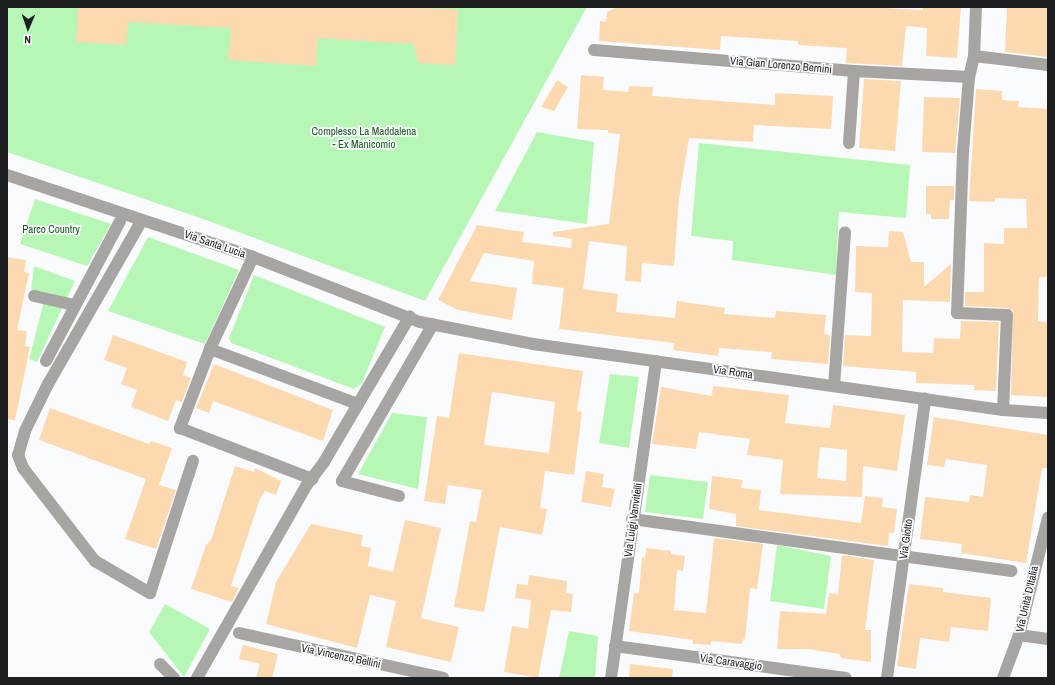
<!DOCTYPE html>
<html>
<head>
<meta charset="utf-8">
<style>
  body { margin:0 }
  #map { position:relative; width:1055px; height:685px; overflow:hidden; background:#fafbfe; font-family:"Archivo Narrow",sans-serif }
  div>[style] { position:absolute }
  .green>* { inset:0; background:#b7f7b5 }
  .building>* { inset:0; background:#fdd9af }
  .street>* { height:12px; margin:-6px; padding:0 6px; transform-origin:6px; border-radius:6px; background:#a6a5a1 }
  span { translate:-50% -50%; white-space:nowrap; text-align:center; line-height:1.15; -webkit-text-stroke:3.5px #fafbfe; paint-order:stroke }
  .street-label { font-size:11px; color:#1e1f22 }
  .park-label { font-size:11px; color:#1a5b1d }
  .frame { position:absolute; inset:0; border:8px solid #1e1f22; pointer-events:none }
  .north { position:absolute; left:8px; top:8px; width:40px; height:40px; -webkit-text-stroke:3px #fafbfe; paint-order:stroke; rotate:182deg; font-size:11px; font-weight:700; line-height:16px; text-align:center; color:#1e1f22 }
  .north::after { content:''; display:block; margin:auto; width:14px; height:18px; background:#1e1f22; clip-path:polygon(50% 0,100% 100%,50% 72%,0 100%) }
</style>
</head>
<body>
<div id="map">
  <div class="green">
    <div style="clip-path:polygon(7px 7px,587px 7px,425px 301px,203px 219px,7px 152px)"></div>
    <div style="clip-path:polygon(537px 132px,594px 142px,587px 224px,495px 211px)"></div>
    <div style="clip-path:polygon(699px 143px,910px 165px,906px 218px,839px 212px,836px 275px,732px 260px,733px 241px,691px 236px)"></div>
    <div style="clip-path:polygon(35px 199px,111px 224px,87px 266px,20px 244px)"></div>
    <div style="clip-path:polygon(148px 237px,239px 270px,205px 344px,108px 311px)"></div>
    <div style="clip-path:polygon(34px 266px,75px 281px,37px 362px,29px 359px,46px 294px,31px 290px)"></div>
    <div style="clip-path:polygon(254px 275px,385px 327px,362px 383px,354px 389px,231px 343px,229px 338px)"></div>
    <div style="clip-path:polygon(610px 374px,639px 377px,629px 448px,599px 443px)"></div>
    <div style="clip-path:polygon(392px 413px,427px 417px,418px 489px,358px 474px)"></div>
    <div style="clip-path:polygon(650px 475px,708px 482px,703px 519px,645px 512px)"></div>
    <div style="clip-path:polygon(777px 545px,831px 556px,824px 609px,770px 601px)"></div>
    <div style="clip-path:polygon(165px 604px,210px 629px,184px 677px,149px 632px)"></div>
    <div style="clip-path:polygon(569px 631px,598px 636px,595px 678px,559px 678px)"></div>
  </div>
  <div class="building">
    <div style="clip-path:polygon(78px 7px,406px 7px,458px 10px,455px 65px,418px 63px,414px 44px,318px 38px,316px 66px,228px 60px,231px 28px,128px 22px,126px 45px,76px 42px)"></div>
    <div style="clip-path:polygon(617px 7px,863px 7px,923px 10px,923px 7px,961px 7px,957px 58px,926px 56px,927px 28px,906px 26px,902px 66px,846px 63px,847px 48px,798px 45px,798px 41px,721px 36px,720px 50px,599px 41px,600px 21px,606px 22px,607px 12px)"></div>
    <div style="clip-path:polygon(1007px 7px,1048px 7px,1048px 57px,1005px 52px)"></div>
    <div style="clip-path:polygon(581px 75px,604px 77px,603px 90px,628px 92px,629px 86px,653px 87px,652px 96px,775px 105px,775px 93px,833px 96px,831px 129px,754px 125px,753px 142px,689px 138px,679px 199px,674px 266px,642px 263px,641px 282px,625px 281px,627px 246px,589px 241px,583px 289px,618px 294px,616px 312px,675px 318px,677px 301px,725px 308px,724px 314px,775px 318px,776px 311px,826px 315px,824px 334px,830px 335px,828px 364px,771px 359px,772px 352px,719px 348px,718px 356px,673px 350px,674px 343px,559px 329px,564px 288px,532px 284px,534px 261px,484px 253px,470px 281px,517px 288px,512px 320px,458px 310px,438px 300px,477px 225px,524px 232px,522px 242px,571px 248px,572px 239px,553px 236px,553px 232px,609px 224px,620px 134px,608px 133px,608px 130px,577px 129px)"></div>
    <div style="clip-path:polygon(864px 79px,901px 81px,895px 151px,859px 148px)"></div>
    <div style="clip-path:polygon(557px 80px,568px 87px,554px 111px,541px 107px)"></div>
    <div style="clip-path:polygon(976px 89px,1002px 91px,1002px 100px,1019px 101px,1018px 107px,1048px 109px,1048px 277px,1039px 277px,1038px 321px,1048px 322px,1048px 397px,1011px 395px,1013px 311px,1007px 308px,965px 306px,965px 292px,984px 292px,984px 243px,1004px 244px,1004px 228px,1027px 228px,1026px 199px,995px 198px,995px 202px,969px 201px)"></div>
    <div style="clip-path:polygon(924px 97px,960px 98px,955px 153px,922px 152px)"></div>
    <div style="clip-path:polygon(926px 186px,954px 186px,954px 200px,950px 200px,949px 219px,931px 219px,931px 214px,926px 214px)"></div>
    <div style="clip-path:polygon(889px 231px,903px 232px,911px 262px,924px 262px,924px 287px,951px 264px,950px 302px,903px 300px,902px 352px,933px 353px,934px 338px,960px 339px,961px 321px,999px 322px,996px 391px,974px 390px,974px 385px,916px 383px,916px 372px,843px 366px,845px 335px,871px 336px,872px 293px,855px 292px,856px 246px,888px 247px)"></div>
    <div style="clip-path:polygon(7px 257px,26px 260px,24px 272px,29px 273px,17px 330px,27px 331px,25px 346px,30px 347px,15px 420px,7px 419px)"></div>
    <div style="clip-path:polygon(113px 335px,187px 362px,183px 375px,191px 378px,182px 402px,176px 400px,168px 421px,131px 407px,137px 390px,121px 384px,127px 368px,104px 360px)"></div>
    <div style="clip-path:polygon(evenodd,459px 353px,583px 371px,577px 411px,582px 412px,574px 475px,545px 471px,540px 508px,547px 509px,542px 535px,500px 527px,484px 612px,454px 607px,470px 521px,476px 522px,482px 490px,448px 485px,445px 504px,424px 501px,437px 416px,449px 418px,459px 353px,492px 392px,555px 402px,549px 453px,484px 445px,492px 392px)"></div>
    <div style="clip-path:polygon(214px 364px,333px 410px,323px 441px,213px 401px,209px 413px,196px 408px)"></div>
    <div style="clip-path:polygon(evenodd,713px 386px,789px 395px,785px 423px,830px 428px,833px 405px,905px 415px,897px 471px,863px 466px,862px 497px,780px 494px,783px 460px,747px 455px,750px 439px,699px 432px,696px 449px,652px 444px,661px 387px,712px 396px,713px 386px,820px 447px,847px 450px,846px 481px,817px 478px,820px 447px)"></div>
    <div style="clip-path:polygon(50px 408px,149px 444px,151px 441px,172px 448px,159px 485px,176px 490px,156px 549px,125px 539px,146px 479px,39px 440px)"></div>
    <div style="clip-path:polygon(934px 417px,1048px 435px,1047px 468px,1042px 468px,1026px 563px,961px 553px,962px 544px,920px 539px,925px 497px,969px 502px,970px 495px,983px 497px,987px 465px,946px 459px,944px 467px,927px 465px)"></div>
    <div style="clip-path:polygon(235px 466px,254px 472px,255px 468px,281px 481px,276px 495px,265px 491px,260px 499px,231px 586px,239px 588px,232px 602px,191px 589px,206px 545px,211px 540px)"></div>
    <div style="clip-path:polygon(586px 471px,604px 474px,602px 487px,615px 489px,611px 507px,581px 502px)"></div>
    <div style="clip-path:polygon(712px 476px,743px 480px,741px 488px,761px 490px,759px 510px,861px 523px,865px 496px,883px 498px,882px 507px,897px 509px,894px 533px,889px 533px,888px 546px,736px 526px,736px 514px,709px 509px)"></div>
    <div style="clip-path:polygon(405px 520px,441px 528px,421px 618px,459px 627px,451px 662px,386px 647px,396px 601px,370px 595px,357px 648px,266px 624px,276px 582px,311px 524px,363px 535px,361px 546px,371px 548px,368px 566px,393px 572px)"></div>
    <div style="clip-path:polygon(714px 538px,763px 544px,757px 589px,750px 588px,745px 640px,743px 639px,742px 644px,711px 641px,711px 645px,693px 644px,693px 640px,629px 631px,634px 593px,639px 593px,642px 557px,645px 558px,646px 548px,671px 551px,671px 554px,685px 556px,683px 571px,677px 570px,674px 610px,706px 613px)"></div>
    <div style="clip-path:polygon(842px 555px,874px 560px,865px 630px,871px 630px,871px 662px,841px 658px,840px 654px,807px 649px,777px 649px,780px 611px,826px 614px,829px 593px,838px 594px)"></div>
    <div style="clip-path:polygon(529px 575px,567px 581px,566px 593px,573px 594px,571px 612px,551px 610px,538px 678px,504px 672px,512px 626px,528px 629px,531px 600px,515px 598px,517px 584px,528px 585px)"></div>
    <div style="clip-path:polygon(909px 584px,943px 588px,943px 592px,991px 598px,988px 631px,951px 627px,949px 642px,920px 638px,916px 669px,897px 666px)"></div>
    <div style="clip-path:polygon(243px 645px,278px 654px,272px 678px,256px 678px,260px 664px,239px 659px)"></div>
    <div style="clip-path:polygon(630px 664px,673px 669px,672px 678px,629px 678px)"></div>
  </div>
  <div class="street">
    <div style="left:976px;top:7px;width:49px;rotate:92.3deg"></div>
    <div style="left:974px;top:56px;width:22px;rotate:103deg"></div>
    <div style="left:969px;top:77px;width:74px;rotate:94.6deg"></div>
    <div style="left:963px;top:151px;width:162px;rotate:92.1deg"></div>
    <div style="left:957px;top:313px;width:50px;rotate:2.3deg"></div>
    <div style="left:1007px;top:315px;width:95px;rotate:92.4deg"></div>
    <div style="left:594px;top:50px;width:261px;rotate:4.6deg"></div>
    <div style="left:854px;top:71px;width:115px;rotate:3deg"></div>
    <div style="left:974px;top:56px;width:75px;rotate:6.9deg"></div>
    <div style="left:849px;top:143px;width:72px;rotate:-86deg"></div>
    <div style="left:7px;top:175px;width:259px;rotate:18.4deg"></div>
    <div style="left:253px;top:257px;width:179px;rotate:21.3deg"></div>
    <div style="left:420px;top:322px;width:115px;rotate:11deg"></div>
    <div style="left:533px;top:344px;width:475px;rotate:8deg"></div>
    <div style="left:1003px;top:410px;width:45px;rotate:3.8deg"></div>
    <div style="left:142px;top:220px;width:189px;rotate:119.8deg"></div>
    <div style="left:48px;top:384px;width:52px;rotate:116.1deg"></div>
    <div style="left:25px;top:431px;width:25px;rotate:106deg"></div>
    <div style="left:18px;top:455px;width:14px;rotate:69deg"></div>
    <div style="left:23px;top:468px;width:118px;rotate:52.3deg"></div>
    <div style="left:95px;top:561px;width:64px;rotate:30.2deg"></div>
    <div style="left:150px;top:593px;width:139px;rotate:-72deg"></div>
    <div style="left:253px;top:257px;width:102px;rotate:115.1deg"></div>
    <div style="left:210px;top:349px;width:85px;rotate:110.8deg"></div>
    <div style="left:180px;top:428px;width:142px;rotate:21.1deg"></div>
    <div style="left:34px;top:296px;width:42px;rotate:12.4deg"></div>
    <div style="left:210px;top:349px;width:158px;rotate:20.4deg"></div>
    <div style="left:46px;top:361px;width:158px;rotate:-62.1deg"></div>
    <div style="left:834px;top:386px;width:154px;rotate:-85.9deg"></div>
    <div style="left:399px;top:496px;width:59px;rotate:-165.3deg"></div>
    <div style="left:342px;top:481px;width:181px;rotate:-59.9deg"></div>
    <div style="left:632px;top:519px;width:383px;rotate:7.8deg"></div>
    <div style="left:239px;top:633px;width:209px;rotate:12.4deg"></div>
    <div style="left:1019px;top:635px;width:29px;rotate:8deg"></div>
    <div style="left:615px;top:646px;width:233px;rotate:7.9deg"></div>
    <div style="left:160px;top:664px;width:20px;rotate:45deg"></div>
    <div style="left:197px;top:678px;width:221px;rotate:-60.4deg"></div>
    <div style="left:306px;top:486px;width:30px;rotate:-53deg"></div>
    <div style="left:324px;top:462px;width:169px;rotate:-59.5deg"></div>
    <div style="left:611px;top:678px;width:320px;rotate:-81.9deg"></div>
    <div style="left:887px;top:678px;width:282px;rotate:-82.2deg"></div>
    <div style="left:1003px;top:678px;width:46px;rotate:-69.6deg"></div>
    <div style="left:1019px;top:635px;width:121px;rotate:-76.1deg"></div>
  </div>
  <div class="street-label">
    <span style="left:781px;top:65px;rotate:5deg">Via Gian Lorenzo Bernini</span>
    <span style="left:215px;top:244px;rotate:19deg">Via Santa Lucia</span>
    <span style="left:733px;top:372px;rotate:8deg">Via Roma</span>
    <span style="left:633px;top:520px;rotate:-82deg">Via Luigi Vanvitelli</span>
    <span style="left:906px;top:539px;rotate:-82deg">Via Giotto</span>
    <span style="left:1027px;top:599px;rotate:-77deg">Via Unità D'Italia</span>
    <span style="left:341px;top:656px;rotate:12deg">Via Vincenzo Bellini</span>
    <span style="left:731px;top:662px;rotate:8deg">Via Caravaggio</span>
  </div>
  <div class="park-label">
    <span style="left:364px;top:138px">Complesso La Maddalena<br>- Ex Manicomio</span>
    <span style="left:51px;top:229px">Parco Country</span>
  </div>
  <div class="frame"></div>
  <div class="north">N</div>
</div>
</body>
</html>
